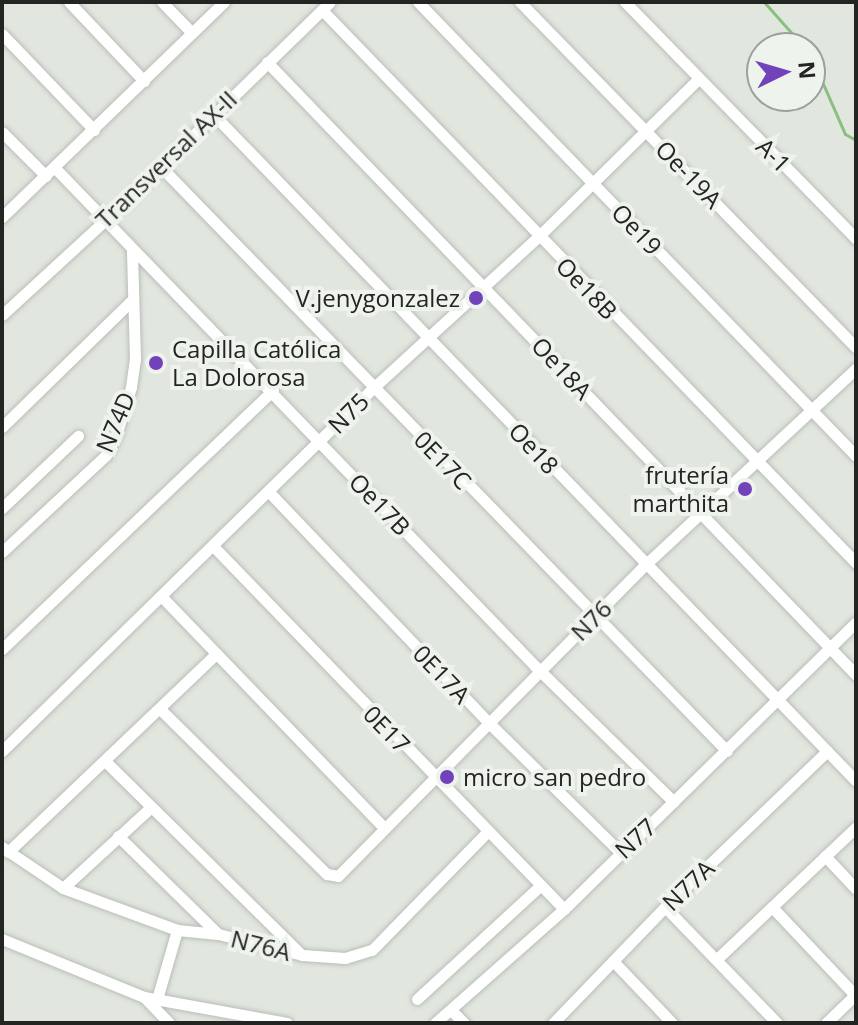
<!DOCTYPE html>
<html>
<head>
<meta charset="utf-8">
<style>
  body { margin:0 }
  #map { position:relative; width:858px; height:1025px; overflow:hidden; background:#e1e6df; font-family:"Open Sans",sans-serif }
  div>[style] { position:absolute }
  .stream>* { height:3px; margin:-1.5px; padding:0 1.5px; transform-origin:1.5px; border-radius:1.5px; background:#8ac07e }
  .roads { filter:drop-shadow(0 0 2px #b9beb8) drop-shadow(0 0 2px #b9beb8) }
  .street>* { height:11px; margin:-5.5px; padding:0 5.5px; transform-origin:5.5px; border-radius:5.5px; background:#fff }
  .dots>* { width:22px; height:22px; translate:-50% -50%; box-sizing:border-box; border:4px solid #eef3ed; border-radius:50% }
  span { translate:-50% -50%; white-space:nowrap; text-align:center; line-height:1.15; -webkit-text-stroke:8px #eef3ed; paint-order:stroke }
  .street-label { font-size:24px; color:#232522 }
  .poi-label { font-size:24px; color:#232522 }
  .right { translate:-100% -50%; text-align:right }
  .left { translate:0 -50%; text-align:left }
  .frame { position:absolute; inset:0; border:4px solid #232522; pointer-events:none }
  .north { position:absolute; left:746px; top:32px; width:80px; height:80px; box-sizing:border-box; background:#eef3ed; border:2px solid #9da19c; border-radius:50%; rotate:85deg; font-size:22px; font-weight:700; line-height:32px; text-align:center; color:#232522 }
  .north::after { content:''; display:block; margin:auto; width:28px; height:36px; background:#7242ba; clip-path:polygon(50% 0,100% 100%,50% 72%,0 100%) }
</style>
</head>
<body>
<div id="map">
  <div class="stream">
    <div style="left:764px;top:2px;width:62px;rotate:48.3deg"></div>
    <div style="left:810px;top:54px;width:87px;rotate:66.4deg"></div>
    <div style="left:845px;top:134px;width:13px;rotate:29deg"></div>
  </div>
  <div class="roads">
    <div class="street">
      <div style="left:69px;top:2px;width:109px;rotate:46.5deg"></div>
      <div style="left:162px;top:2px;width:43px;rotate:45.9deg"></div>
      <div style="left:418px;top:2px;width:631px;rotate:46.03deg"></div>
      <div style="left:520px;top:2px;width:482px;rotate:45.8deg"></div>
      <div style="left:625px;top:2px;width:331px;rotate:45.7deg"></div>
      <div style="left:322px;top:10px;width:769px;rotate:46deg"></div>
      <div style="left:2px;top:34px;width:133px;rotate:46.2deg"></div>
      <div style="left:267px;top:62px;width:850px;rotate:46.14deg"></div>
      <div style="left:213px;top:114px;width:926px;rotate:46.05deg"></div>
      <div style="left:2px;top:132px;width:62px;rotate:45deg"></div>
      <div style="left:161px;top:167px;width:813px;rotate:45.9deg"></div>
      <div style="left:55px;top:168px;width:692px;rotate:46.05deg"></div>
      <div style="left:535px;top:666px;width:194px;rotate:44.4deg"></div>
      <div style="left:2px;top:217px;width:309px;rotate:-44.1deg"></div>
      <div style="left:2px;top:315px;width:167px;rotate:-42.6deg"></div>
      <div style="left:125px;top:202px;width:286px;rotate:-44.3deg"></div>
      <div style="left:2px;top:427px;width:180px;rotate:-44.3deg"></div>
      <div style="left:269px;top:492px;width:319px;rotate:46.4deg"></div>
      <div style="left:489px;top:723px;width:184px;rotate:44.6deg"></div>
      <div style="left:2px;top:508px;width:105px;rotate:-43.5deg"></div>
      <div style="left:213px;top:546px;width:505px;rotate:45.96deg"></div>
      <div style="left:2px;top:552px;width:142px;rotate:-43deg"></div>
      <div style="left:106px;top:455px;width:22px;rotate:-63deg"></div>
      <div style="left:116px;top:435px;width:50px;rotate:-72.6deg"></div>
      <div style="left:131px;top:387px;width:28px;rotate:-82deg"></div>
      <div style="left:135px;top:359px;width:109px;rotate:-91.6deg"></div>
      <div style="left:162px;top:597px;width:320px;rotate:46.1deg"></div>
      <div style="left:2px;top:649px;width:375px;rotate:-43.7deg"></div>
      <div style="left:160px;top:709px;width:235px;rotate:44.7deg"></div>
      <div style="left:327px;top:874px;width:11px;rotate:10deg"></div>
      <div style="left:338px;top:876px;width:437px;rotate:-45.4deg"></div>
      <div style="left:645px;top:565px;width:289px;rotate:-43deg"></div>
      <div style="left:2px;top:751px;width:519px;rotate:-44.38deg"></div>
      <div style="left:373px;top:388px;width:224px;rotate:-42.5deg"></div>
      <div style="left:538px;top:237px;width:225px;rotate:-44.6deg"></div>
      <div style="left:105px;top:761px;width:276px;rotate:44.6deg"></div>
      <div style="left:118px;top:836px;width:140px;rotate:44.4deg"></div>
      <div style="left:2px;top:847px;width:73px;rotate:33.9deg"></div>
      <div style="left:63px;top:888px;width:121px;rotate:20.2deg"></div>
      <div style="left:177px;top:930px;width:41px;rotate:5.6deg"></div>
      <div style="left:218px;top:934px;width:88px;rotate:13.9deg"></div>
      <div style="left:303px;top:955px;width:42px;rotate:4.1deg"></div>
      <div style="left:345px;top:958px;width:28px;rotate:-17deg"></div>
      <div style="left:372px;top:950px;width:166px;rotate:-45.7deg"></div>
      <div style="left:8px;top:852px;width:287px;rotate:-43.6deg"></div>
      <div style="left:825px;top:856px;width:45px;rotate:46.8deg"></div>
      <div style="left:63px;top:888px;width:118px;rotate:-42.6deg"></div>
      <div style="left:665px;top:907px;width:161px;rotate:46deg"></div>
      <div style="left:772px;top:907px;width:122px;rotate:46.7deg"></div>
      <div style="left:2px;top:939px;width:153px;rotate:22.2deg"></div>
      <div style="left:144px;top:997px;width:145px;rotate:10.3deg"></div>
      <div style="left:718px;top:958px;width:190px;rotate:-43.5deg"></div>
      <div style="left:613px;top:961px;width:86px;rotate:46.4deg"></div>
      <div style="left:144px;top:997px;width:36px;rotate:46deg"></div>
      <div style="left:157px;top:999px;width:72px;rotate:-73.8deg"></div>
      <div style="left:417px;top:999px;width:168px;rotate:-42.6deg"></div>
      <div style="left:452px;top:1011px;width:17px;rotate:45deg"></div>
      <div style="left:435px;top:1023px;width:172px;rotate:-41.5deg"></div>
      <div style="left:564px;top:909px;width:409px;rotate:-44.5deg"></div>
      <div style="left:553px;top:1023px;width:161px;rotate:-46deg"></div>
      <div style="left:665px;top:907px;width:225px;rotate:-43.9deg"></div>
      <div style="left:826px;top:1023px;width:42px;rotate:-44deg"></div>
    </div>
  </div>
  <div class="dots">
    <div style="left:476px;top:298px;background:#7242ba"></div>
    <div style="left:156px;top:363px;background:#7242ba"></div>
    <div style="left:745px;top:489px;background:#7242ba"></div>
    <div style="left:447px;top:777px;background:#7242ba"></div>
  </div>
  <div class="street-label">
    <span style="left:774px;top:155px;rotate:45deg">A-1</span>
    <span style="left:166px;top:159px;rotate:-44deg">Transversal AX-II</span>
    <span style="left:689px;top:174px;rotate:46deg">Oe-19A</span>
    <span style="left:637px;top:229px;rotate:46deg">Oe19</span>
    <span style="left:587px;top:288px;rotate:46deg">Oe18B</span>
    <span style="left:562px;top:368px;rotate:47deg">Oe18A</span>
    <span style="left:348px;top:413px;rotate:-45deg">N75</span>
    <span style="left:115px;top:422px;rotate:-67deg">N74D</span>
    <span style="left:534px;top:448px;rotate:47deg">Oe18</span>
    <span style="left:443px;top:460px;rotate:46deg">0E17C</span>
    <span style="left:380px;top:504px;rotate:46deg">Oe17B</span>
    <span style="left:591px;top:620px;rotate:-45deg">N76</span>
    <span style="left:442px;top:674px;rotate:46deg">0E17A</span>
    <span style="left:387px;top:729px;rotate:46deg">0E17</span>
    <span style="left:635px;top:838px;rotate:-43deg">N77</span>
    <span style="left:688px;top:885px;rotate:-44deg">N77A</span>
    <span style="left:261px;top:945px;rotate:14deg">N76A</span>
  </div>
  <div class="poi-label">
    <span class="right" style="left:460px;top:298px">V.jenygonzalez</span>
    <span class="left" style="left:172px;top:363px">Capilla Católica<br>La Dolorosa</span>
    <span class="right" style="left:729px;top:489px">frutería<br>marthita</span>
    <span class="left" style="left:463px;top:777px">micro san pedro</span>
  </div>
  <div class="frame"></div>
  <div class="north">N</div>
</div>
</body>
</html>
